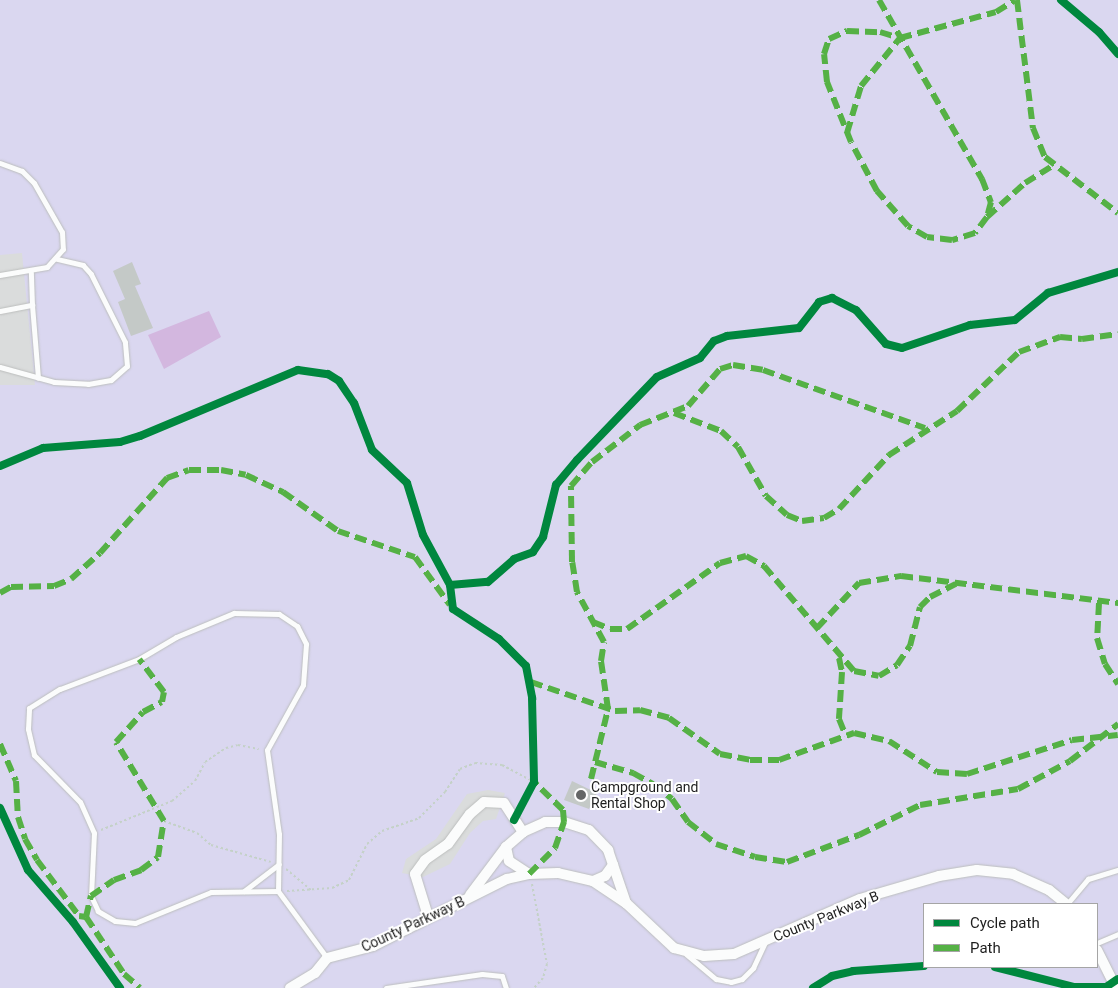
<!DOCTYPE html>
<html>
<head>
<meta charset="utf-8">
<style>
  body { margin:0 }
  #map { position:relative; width:1118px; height:988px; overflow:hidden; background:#e7eceb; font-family:Roboto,sans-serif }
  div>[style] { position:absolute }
  .park>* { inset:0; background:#dad7f0 }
  .pitch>* { inset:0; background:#d3b7df }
  .parking>* { inset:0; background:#dadcdc }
  .building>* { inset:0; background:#c4c9c7 }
  .path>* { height:2px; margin-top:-1px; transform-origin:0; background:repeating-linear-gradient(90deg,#c4d1c7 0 2.5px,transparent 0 5px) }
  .roads { filter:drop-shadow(0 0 1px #bcbebd) drop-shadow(0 0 1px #bcbebd) }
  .service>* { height:5px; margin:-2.5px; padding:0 2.5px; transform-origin:2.5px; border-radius:2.5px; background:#fbfcfc }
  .minor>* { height:10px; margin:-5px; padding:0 5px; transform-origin:5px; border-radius:5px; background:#fbfcfc }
  .quiet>* { height:6px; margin-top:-3px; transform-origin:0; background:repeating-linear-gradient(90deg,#55b145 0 12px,transparent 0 18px) }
  .cycleway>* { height:8px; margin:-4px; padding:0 4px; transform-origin:4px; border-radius:4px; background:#00873e }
  .dots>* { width:14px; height:14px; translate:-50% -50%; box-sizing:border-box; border:2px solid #fff; border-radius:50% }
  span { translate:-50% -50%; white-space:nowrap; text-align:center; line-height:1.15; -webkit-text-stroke:4px #fff; paint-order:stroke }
  .poi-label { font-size:14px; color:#1e1e1e }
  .left { translate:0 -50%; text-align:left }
  .street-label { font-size:14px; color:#1e1e1e }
  .legend { position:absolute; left:923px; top:903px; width:175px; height:65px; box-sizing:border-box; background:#fff; border:1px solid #a5a5a5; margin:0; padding:6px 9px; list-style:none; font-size:15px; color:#1e1e1e }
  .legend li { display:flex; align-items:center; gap:10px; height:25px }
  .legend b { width:25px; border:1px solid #a5a5a5 }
</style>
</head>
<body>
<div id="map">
  <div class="park">
    <div style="clip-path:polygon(evenodd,0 0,1118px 0,1118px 988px,0 988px,0 0,924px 904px,1097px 904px,1097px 967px,924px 967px,924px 904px)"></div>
  </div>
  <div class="pitch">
    <div style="clip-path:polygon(209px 311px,221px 337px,164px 369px,148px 335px)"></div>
  </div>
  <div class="parking">
    <div style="clip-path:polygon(22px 253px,35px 385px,0 385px,0 255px)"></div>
    <div style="clip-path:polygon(488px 790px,505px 793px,496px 819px,483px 821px,470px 833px,450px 864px,423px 877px,402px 873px,406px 859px,436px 839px,467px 794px)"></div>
  </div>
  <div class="building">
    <div style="clip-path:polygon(132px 262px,141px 284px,135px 286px,153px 328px,131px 336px,118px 302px,125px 299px,113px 271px)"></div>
    <div style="clip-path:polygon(572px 781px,597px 793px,589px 809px,564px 800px)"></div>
  </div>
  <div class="path">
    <div style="left:164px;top:821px;width:35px;rotate:20deg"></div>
    <div style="left:197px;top:833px;width:18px;rotate:41deg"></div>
    <div style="left:211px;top:845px;width:62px;rotate:15.8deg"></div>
    <div style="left:101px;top:830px;width:77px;rotate:-22.2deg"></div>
    <div style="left:172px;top:801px;width:30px;rotate:-41deg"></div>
    <div style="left:195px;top:781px;width:21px;rotate:-62deg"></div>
    <div style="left:205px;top:762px;width:25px;rotate:-34deg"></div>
    <div style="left:226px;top:748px;width:12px;rotate:-14deg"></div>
    <div style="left:238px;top:745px;width:21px;rotate:11deg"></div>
    <div style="left:286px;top:869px;width:33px;rotate:40deg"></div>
    <div style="left:532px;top:884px;width:81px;rotate:79.4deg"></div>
    <div style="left:547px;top:964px;width:15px;rotate:106deg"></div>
    <div style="left:543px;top:978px;width:13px;rotate:132deg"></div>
    <div style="left:287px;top:891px;width:45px;rotate:-3.8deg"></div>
    <div style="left:332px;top:888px;width:19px;rotate:-25deg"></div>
    <div style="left:349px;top:880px;width:40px;rotate:-63.4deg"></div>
    <div style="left:367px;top:844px;width:20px;rotate:-41deg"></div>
    <div style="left:382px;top:831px;width:39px;rotate:-19deg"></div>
    <div style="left:419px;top:818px;width:37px;rotate:-45deg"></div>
    <div style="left:445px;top:792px;width:27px;rotate:-57deg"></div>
    <div style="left:460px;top:769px;width:16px;rotate:-22deg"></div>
    <div style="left:475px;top:763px;width:27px;rotate:4deg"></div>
    <div style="left:502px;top:765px;width:36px;rotate:28deg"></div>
  </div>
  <div class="roads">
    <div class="service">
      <div style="left:0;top:163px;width:23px;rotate:20deg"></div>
      <div style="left:22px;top:171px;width:17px;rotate:45deg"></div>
      <div style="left:34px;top:183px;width:56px;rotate:60.3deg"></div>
      <div style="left:62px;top:232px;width:17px;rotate:87deg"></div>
      <div style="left:63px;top:249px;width:24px;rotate:132deg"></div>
      <div style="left:47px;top:267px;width:48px;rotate:170.3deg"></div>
      <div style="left:32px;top:305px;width:73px;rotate:85.3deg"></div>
      <div style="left:0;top:311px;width:33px;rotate:-11deg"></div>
      <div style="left:32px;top:305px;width:33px;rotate:-92deg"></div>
      <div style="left:0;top:367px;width:56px;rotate:15.5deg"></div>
      <div style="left:54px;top:382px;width:34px;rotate:3deg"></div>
      <div style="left:88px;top:384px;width:23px;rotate:-10deg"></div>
      <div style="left:111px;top:380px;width:21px;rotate:-41deg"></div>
      <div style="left:127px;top:366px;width:24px;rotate:-95deg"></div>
      <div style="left:125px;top:342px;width:76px;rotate:-116.6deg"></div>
      <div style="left:91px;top:274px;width:12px;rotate:-132deg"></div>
      <div style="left:83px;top:265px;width:27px;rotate:-167deg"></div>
      <div style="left:244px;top:891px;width:44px;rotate:-37.6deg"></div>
      <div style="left:278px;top:891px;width:67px;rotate:179.1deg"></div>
      <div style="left:211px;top:892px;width:82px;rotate:157.8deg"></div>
      <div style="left:135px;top:923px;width:20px;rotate:-174deg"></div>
      <div style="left:115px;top:921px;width:20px;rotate:-150deg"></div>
      <div style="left:98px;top:911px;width:17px;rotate:-115deg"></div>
      <div style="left:91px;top:896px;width:63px;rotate:-87.3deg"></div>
      <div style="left:94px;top:833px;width:34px;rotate:-114deg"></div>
      <div style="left:80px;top:802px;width:66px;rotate:-134.4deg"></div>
      <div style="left:34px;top:755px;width:27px;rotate:-103deg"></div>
      <div style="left:28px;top:729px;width:21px;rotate:-87deg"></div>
      <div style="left:29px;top:708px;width:36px;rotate:-32deg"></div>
      <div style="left:60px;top:689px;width:85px;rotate:-20.8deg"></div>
      <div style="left:139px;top:659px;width:43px;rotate:-30.7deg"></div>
      <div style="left:176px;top:637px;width:63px;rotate:-22.5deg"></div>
      <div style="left:234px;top:613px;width:45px;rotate:1.3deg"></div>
      <div style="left:279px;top:614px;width:22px;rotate:34deg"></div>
      <div style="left:297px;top:626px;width:20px;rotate:63deg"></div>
      <div style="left:306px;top:644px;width:41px;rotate:94.2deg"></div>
      <div style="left:303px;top:685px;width:74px;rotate:119deg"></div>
      <div style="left:267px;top:750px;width:85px;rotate:81.9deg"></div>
      <div style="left:279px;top:834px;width:57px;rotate:91deg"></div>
      <div style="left:278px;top:891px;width:83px;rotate:53.8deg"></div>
      <div style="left:1067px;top:904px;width:33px;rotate:-50deg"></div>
      <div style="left:1088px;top:879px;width:31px;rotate:-17deg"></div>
      <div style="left:1097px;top:943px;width:23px;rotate:-23deg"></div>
      <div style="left:686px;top:954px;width:39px;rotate:40deg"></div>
      <div style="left:716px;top:979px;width:15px;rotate:11deg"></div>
      <div style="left:731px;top:982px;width:11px;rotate:-15deg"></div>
      <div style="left:742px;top:979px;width:16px;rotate:-45deg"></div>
      <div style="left:753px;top:968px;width:31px;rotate:-65deg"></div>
      <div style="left:386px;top:988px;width:97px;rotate:-8.3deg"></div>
      <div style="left:482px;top:974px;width:20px;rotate:6deg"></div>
      <div style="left:502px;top:976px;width:13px;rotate:72deg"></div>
    </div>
    <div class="minor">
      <div style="left:506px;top:847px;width:14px;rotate:78deg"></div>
      <div style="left:509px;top:861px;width:24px;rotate:33deg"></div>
      <div style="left:593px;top:881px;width:13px;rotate:-23deg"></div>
      <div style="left:605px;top:876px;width:14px;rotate:-54deg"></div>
      <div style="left:470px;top:895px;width:60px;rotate:-53.1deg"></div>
      <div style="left:506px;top:847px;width:23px;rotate:-41deg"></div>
      <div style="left:523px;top:832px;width:24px;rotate:-24deg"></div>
      <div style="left:545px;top:822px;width:19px"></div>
      <div style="left:564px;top:822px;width:26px;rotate:18deg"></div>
      <div style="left:589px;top:830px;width:28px;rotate:46deg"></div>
      <div style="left:608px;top:850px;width:56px;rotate:71.2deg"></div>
      <div style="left:428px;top:916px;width:44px;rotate:-107.2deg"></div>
      <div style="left:415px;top:874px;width:17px;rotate:-54deg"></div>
      <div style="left:425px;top:860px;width:28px;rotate:-35deg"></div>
      <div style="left:448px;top:844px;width:37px;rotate:-54deg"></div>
      <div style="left:470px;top:814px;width:18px;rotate:-41deg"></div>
      <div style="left:484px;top:802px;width:20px;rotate:3deg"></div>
      <div style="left:504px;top:803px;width:35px;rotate:57deg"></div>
      <div style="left:1097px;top:950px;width:42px;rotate:63.4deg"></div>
      <div style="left:290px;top:988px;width:29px;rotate:-31deg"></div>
      <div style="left:315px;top:973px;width:19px;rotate:-51deg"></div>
      <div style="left:327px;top:958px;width:48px;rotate:-14.6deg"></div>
      <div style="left:373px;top:946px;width:150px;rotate:-26.6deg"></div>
      <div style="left:507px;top:879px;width:23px;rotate:-13deg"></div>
      <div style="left:529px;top:874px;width:29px;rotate:-2deg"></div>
      <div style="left:558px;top:873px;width:36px;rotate:13deg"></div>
      <div style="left:593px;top:881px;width:40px;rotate:34deg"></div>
      <div style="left:626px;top:903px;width:66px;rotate:43.2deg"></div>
      <div style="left:674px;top:948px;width:31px;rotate:15deg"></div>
      <div style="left:704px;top:956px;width:30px;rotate:-4deg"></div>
      <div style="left:734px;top:954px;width:137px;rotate:-23.6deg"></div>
      <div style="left:860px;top:899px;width:82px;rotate:-16.2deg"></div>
      <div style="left:939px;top:876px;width:38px;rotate:-9deg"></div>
      <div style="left:977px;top:870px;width:36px;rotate:6deg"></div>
      <div style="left:1013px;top:874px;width:39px;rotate:24deg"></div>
      <div style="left:1049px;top:890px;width:22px;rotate:39deg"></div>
    </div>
  </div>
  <div class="quiet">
    <div style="left:879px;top:0;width:207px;rotate:60.1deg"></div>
    <div style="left:982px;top:179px;width:25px;rotate:69deg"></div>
    <div style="left:991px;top:202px;width:16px;rotate:105deg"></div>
    <div style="left:987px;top:217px;width:20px;rotate:127deg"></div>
    <div style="left:975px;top:233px;width:24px;rotate:163deg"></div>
    <div style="left:952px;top:240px;width:25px;rotate:-173deg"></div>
    <div style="left:927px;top:237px;width:22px;rotate:-150deg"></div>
    <div style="left:908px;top:226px;width:47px;rotate:-131.5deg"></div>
    <div style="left:877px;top:191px;width:55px;rotate:-118deg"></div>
    <div style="left:851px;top:142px;width:65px;rotate:-111.8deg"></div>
    <div style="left:827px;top:82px;width:28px;rotate:-96deg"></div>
    <div style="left:824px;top:54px;width:16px;rotate:-72deg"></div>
    <div style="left:829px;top:39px;width:20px;rotate:-24deg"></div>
    <div style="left:847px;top:31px;width:33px;rotate:2deg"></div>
    <div style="left:880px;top:32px;width:21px;rotate:17deg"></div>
    <div style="left:1017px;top:0;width:129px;rotate:82.9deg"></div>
    <div style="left:1033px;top:128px;width:31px;rotate:68deg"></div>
    <div style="left:1045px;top:157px;width:92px;rotate:37.5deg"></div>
    <div style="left:847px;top:133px;width:49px;rotate:-73.4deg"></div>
    <div style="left:861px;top:86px;width:62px;rotate:-50.9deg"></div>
    <div style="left:900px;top:38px;width:99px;rotate:-15.2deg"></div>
    <div style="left:996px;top:12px;width:22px;rotate:-32deg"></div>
    <div style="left:987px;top:217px;width:51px;rotate:-41.8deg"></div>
    <div style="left:1025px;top:183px;width:36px;rotate:-32deg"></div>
    <div style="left:674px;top:413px;width:50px;rotate:21deg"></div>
    <div style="left:721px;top:431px;width:23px;rotate:43deg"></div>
    <div style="left:738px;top:447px;width:56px;rotate:60.3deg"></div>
    <div style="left:766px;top:496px;width:28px;rotate:42deg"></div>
    <div style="left:787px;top:515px;width:16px;rotate:22deg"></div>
    <div style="left:802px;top:521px;width:22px;rotate:-8deg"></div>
    <div style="left:824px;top:518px;width:17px;rotate:-31deg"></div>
    <div style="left:839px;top:509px;width:74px;rotate:-47.2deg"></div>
    <div style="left:889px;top:455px;width:81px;rotate:-32.9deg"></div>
    <div style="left:957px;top:411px;width:86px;rotate:-43.6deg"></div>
    <div style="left:1019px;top:352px;width:44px;rotate:-20.1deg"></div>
    <div style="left:1060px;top:337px;width:22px;rotate:5deg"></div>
    <div style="left:1082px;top:339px;width:36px;rotate:-8deg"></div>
    <div style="left:0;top:593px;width:13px;rotate:-29deg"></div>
    <div style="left:11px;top:587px;width:43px;rotate:-1.3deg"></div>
    <div style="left:54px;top:586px;width:18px;rotate:-22deg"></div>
    <div style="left:71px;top:579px;width:39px;rotate:-42deg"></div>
    <div style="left:100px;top:553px;width:101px;rotate:-48.2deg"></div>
    <div style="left:167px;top:478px;width:23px;rotate:-20deg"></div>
    <div style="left:189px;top:470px;width:32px"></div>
    <div style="left:221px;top:470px;width:25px;rotate:11deg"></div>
    <div style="left:246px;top:475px;width:41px;rotate:24.7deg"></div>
    <div style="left:283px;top:492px;width:67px;rotate:35.3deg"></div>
    <div style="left:338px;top:531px;width:81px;rotate:18.7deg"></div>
    <div style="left:415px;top:557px;width:59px;rotate:53.9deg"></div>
    <div style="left:1099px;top:603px;width:35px;rotate:93deg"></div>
    <div style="left:1097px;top:638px;width:27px;rotate:73deg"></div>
    <div style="left:1105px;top:664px;width:24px;rotate:57deg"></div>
    <div style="left:593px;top:622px;width:18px;rotate:22deg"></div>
    <div style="left:610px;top:629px;width:17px"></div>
    <div style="left:627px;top:629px;width:114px;rotate:-35.4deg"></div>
    <div style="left:720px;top:563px;width:27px;rotate:-15deg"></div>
    <div style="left:746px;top:556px;width:21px;rotate:29deg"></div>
    <div style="left:764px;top:566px;width:138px;rotate:49.4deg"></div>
    <div style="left:854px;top:671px;width:25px;rotate:11deg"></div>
    <div style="left:879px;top:676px;width:21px;rotate:-31deg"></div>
    <div style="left:897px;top:665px;width:23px;rotate:-56deg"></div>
    <div style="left:910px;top:646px;width:40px;rotate:-75.6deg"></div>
    <div style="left:920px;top:607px;width:14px;rotate:-45deg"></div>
    <div style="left:930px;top:597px;width:29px;rotate:-27deg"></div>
    <div style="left:817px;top:628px;width:62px;rotate:-47deg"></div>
    <div style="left:859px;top:583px;width:43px;rotate:-9.5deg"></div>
    <div style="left:901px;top:576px;width:219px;rotate:7.1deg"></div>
    <div style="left:839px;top:658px;width:14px;rotate:78deg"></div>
    <div style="left:842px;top:672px;width:47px;rotate:93.7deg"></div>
    <div style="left:839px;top:719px;width:18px;rotate:68deg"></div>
    <div style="left:531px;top:682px;width:89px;rotate:19deg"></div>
    <div style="left:615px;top:711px;width:25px;rotate:-2deg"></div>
    <div style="left:640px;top:710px;width:30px;rotate:15deg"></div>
    <div style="left:669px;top:718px;width:62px;rotate:35.2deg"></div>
    <div style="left:720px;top:754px;width:31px;rotate:11deg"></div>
    <div style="left:750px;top:760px;width:29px"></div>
    <div style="left:779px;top:760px;width:80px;rotate:-19.8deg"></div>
    <div style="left:854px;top:733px;width:36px;rotate:13deg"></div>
    <div style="left:889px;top:741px;width:57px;rotate:32.9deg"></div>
    <div style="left:937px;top:772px;width:30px;rotate:4deg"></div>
    <div style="left:967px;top:774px;width:110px;rotate:-17.9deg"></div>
    <div style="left:1072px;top:740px;width:46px;rotate:-6.2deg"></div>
    <div style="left:0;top:744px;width:40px;rotate:66.6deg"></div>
    <div style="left:16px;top:781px;width:36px;rotate:87deg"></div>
    <div style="left:18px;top:817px;width:23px;rotate:72deg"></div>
    <div style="left:25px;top:839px;width:24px;rotate:60deg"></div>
    <div style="left:37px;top:860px;width:70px;rotate:53.1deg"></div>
    <div style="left:79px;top:916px;width:7px;rotate:8deg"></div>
    <div style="left:86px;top:917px;width:69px;rotate:56.3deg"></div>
    <div style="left:124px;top:974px;width:21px;rotate:41deg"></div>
    <div style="left:595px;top:762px;width:40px;rotate:16deg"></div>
    <div style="left:633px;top:773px;width:23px;rotate:29deg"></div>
    <div style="left:653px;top:784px;width:24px;rotate:38deg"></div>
    <div style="left:672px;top:799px;width:28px;rotate:55deg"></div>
    <div style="left:688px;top:822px;width:36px;rotate:38deg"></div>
    <div style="left:716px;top:844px;width:41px;rotate:18.4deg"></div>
    <div style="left:755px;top:857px;width:32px;rotate:9deg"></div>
    <div style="left:787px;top:862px;width:77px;rotate:-20.6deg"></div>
    <div style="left:859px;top:835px;width:68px;rotate:-26.2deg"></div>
    <div style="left:920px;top:805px;width:99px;rotate:-9.3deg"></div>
    <div style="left:1018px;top:789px;width:59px;rotate:-28.3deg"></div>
    <div style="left:1070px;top:761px;width:61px;rotate:-37.6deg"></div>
    <div style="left:591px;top:779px;width:72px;rotate:-76.3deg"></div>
    <div style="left:608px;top:709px;width:49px;rotate:-98.3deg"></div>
    <div style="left:601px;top:661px;width:19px;rotate:-81deg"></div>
    <div style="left:604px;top:642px;width:57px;rotate:-118.4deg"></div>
    <div style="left:577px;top:592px;width:30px;rotate:-99deg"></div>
    <div style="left:572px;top:562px;width:76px;rotate:-90.8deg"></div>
    <div style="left:571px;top:486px;width:32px;rotate:-49deg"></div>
    <div style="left:592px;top:462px;width:61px;rotate:-37.6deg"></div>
    <div style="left:640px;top:425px;width:52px;rotate:-21.6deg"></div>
    <div style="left:688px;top:406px;width:49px;rotate:-49.1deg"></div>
    <div style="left:720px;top:369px;width:14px;rotate:-17deg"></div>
    <div style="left:733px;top:365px;width:30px;rotate:9deg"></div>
    <div style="left:763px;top:370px;width:172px;rotate:19.7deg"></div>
    <div style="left:529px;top:874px;width:37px;rotate:-45deg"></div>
    <div style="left:555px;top:848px;width:28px;rotate:-71deg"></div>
    <div style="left:564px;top:822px;width:12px;rotate:-95deg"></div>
    <div style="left:563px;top:810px;width:40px;rotate:-136deg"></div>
    <div style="left:86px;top:917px;width:22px;rotate:-77deg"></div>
    <div style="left:91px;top:896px;width:28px;rotate:-35deg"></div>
    <div style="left:114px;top:880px;width:29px;rotate:-20deg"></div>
    <div style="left:141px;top:870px;width:21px;rotate:-37deg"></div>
    <div style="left:158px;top:857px;width:36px;rotate:-81deg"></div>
    <div style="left:164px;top:821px;width:92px;rotate:-121.3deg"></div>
    <div style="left:116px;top:742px;width:40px;rotate:-48deg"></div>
    <div style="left:143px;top:712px;width:21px;rotate:-28deg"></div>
    <div style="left:162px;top:702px;width:10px;rotate:-79deg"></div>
    <div style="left:164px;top:692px;width:41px;rotate:-127.1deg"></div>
  </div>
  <div class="cycleway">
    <div style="left:1061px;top:0;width:50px;rotate:40.1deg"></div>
    <div style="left:1099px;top:32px;width:29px;rotate:49deg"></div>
    <div style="left:0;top:466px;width:47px;rotate:-22.7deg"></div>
    <div style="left:43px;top:448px;width:77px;rotate:-4.5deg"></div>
    <div style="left:120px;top:442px;width:21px;rotate:-17deg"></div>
    <div style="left:140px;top:436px;width:171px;rotate:-22.7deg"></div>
    <div style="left:298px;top:370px;width:30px;rotate:8deg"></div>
    <div style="left:328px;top:374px;width:13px;rotate:32deg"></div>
    <div style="left:339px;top:381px;width:27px;rotate:56deg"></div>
    <div style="left:354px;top:403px;width:50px;rotate:69deg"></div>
    <div style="left:372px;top:450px;width:48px;rotate:43.3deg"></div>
    <div style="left:407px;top:483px;width:54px;rotate:72.9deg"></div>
    <div style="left:423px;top:535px;width:57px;rotate:61.6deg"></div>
    <div style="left:450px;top:585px;width:24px;rotate:83deg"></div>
    <div style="left:453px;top:609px;width:55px;rotate:33.1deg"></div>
    <div style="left:499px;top:639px;width:38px;rotate:45deg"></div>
    <div style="left:526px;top:666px;width:33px;rotate:79deg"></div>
    <div style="left:532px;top:698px;width:84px;rotate:88.6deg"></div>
    <div style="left:534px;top:782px;width:43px;rotate:117.8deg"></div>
    <div style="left:450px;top:585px;width:38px;rotate:-5deg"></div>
    <div style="left:488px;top:582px;width:35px;rotate:-41deg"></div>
    <div style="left:514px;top:559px;width:20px;rotate:-20deg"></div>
    <div style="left:533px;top:552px;width:18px;rotate:-56deg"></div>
    <div style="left:543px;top:537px;width:54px;rotate:-76deg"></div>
    <div style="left:556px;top:485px;width:33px;rotate:-50deg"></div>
    <div style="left:577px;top:460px;width:115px;rotate:-46.1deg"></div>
    <div style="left:657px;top:377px;width:47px;rotate:-23.8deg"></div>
    <div style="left:700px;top:358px;width:22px;rotate:-51deg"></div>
    <div style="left:714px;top:341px;width:14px;rotate:-21deg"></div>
    <div style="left:727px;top:336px;width:72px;rotate:-6.3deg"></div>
    <div style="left:799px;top:328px;width:33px;rotate:-52deg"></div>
    <div style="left:819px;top:302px;width:14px;rotate:-17deg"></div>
    <div style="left:832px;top:298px;width:27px;rotate:27deg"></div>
    <div style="left:856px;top:310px;width:45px;rotate:48.6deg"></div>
    <div style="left:886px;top:344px;width:16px;rotate:14deg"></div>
    <div style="left:902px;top:348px;width:72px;rotate:-18.7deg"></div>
    <div style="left:970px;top:325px;width:45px;rotate:-6.3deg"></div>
    <div style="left:1015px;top:320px;width:43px;rotate:-39.3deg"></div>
    <div style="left:1048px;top:293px;width:73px;rotate:-16.7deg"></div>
    <div style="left:0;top:808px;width:68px;rotate:65.7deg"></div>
    <div style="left:28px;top:870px;width:69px;rotate:49.1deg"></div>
    <div style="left:73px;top:922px;width:81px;rotate:54.5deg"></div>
    <div style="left:995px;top:967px;width:81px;rotate:14.2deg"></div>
    <div style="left:1074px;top:987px;width:32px"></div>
    <div style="left:1106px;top:987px;width:14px;rotate:-34deg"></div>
    <div style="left:813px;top:988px;width:22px;rotate:-32deg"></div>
    <div style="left:832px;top:976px;width:22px;rotate:-13deg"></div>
    <div style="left:853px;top:971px;width:71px;rotate:-4deg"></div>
  </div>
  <div class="dots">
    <div style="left:581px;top:795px;background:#646666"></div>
  </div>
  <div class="poi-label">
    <span class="left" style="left:591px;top:795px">Campground and<br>Rental Shop</span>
  </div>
  <div class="street-label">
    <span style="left:826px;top:916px;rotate:-22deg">County Parkway B</span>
    <span style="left:413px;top:924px;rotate:-25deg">County Parkway B</span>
  </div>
  <ul class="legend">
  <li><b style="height:6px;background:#00873e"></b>Cycle path</li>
  <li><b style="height:6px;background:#55b145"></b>Path</li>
  </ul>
</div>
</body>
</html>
